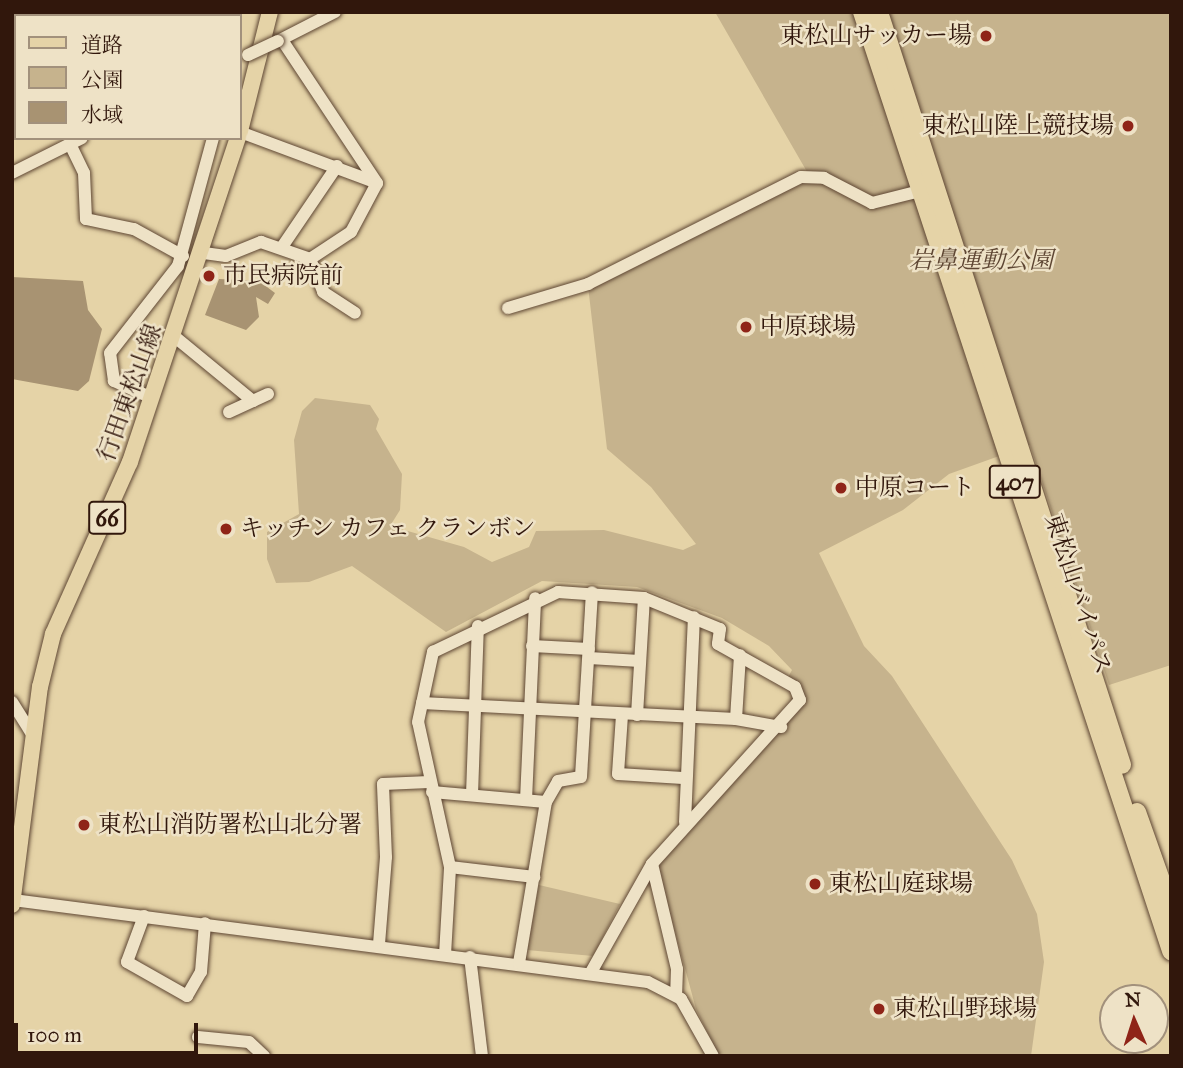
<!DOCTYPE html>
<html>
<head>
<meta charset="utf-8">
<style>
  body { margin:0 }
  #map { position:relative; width:1183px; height:1068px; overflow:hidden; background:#e5d3a7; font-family:"IM FELL Great Primer","Noto Serif JP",serif }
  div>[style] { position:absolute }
  .green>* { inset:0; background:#c6b38d }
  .water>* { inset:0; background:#a89372 }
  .roads { filter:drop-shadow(0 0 2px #5e4633) drop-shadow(0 0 2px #5e4633) }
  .minor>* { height:12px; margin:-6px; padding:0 6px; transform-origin:6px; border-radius:6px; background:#eee2c6 }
  .major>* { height:16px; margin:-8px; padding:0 8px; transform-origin:8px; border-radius:8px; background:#e5d3a7 }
  .highway>* { height:18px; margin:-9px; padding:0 9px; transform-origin:9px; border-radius:9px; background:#e5d3a7 }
  .bridges { filter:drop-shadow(0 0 2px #5e4633) drop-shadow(0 0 2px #5e4633) }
  .minor-bridge>* { height:12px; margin:-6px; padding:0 6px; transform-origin:6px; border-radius:6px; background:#eee2c6 }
  .dots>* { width:19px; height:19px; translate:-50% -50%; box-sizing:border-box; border:4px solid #eee2c6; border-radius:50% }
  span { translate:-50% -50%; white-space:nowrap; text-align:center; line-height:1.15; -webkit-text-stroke:5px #eee2c6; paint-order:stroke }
  .shield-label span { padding:2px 5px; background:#eee2c6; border:2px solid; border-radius:5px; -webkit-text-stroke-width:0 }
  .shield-label { font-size:23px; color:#31170c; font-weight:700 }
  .poi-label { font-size:24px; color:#31170c }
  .right { translate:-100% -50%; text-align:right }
  .left { translate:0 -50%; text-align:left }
  .park-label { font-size:24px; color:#5e4633; font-style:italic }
  .street-label { font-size:24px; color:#31170c }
  .frame { position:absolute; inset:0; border:14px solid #31170c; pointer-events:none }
  .legend { position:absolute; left:14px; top:14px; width:228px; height:126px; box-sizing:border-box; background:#eee2c6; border:2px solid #a2917c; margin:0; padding:9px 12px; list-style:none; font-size:21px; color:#31170c }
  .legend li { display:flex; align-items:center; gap:14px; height:35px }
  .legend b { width:35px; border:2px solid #a2917c }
  .north { position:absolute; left:1099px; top:984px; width:70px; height:70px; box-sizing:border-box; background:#eee2c6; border:2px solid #a2917c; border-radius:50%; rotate:357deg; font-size:19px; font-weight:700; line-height:28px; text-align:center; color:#31170c }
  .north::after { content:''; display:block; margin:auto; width:24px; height:32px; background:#8f2418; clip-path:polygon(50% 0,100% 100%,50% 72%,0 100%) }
  .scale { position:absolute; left:14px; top:1023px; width:184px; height:32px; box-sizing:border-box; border:4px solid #31170c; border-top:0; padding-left:9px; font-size:21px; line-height:24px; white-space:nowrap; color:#31170c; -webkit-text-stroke:5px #eee2c6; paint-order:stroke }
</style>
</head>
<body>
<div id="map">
  <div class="green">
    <div style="clip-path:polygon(715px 12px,1171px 12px,1171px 665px,1109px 685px,1030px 445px,949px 474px,903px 510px,819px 553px,864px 646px,892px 676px,1012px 860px,1037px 914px,1044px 962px,1031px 1056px,719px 1056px,696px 1009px,656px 862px,804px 702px,787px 679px,792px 670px,769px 646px,722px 618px,637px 587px,542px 581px,446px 632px,352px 566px,309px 582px,276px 583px,267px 559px,267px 532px,299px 514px,294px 440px,302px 411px,315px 398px,370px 405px,379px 419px,376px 429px,402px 474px,400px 510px,390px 526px,464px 547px,492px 562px,529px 547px,536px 531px,604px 530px,683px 550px,696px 544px,651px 487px,607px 449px,588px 286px,810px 177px)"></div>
    <div style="clip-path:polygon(539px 885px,620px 904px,593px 956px,527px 950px)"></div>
  </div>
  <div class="water">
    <div style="clip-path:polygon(12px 277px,83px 281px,88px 310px,102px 329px,89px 381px,78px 391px,12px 379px)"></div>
    <div style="clip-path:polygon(219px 279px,259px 281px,275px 293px,268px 304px,256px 297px,259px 317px,246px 330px,205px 315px)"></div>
  </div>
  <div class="roads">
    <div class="minor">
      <div style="left:174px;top:12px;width:4px;rotate:63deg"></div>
      <div style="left:282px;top:40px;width:172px;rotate:56.4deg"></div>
      <div style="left:278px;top:41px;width:64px;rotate:-27deg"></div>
      <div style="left:240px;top:132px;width:146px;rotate:20.4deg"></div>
      <div style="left:70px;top:144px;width:32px;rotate:64deg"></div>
      <div style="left:84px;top:173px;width:46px;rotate:87.5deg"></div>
      <div style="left:86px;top:219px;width:49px;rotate:11.8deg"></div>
      <div style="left:134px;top:229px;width:56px;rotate:28.9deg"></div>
      <div style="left:12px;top:173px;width:78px;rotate:-26.6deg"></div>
      <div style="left:282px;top:247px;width:98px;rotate:-55.8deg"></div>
      <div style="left:204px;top:253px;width:22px;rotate:8deg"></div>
      <div style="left:226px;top:256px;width:38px;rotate:-22deg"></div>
      <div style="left:261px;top:242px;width:52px;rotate:19.1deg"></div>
      <div style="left:310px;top:259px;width:49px;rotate:-33.4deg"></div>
      <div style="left:351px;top:232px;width:55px;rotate:-62deg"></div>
      <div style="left:310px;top:259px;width:35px;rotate:68deg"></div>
      <div style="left:323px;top:292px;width:38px;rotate:33deg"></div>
      <div style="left:508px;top:308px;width:84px;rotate:-16.7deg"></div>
      <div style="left:588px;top:284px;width:238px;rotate:-26.7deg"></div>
      <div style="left:801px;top:177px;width:23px;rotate:2deg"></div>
      <div style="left:824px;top:178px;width:54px;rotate:27.5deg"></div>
      <div style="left:872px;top:203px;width:49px;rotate:-14deg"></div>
      <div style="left:175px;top:337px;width:101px;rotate:39.4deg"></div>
      <div style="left:152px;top:398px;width:42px;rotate:-155.9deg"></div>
      <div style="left:114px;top:381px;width:28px;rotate:-98deg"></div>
      <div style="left:110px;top:353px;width:110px;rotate:-52deg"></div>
      <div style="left:178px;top:266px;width:133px;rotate:-74.7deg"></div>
      <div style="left:229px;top:412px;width:43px;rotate:-24.8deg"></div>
      <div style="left:532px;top:646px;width:57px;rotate:3deg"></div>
      <div style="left:589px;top:658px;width:51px;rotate:3.4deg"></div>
      <div style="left:12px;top:702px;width:40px;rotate:58deg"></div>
      <div style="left:422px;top:703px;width:314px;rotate:2.9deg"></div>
      <div style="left:736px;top:719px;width:46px;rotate:10.1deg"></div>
      <div style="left:622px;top:715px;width:59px;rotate:93.9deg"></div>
      <div style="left:618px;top:774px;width:65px;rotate:3.5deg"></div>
      <div style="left:637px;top:715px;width:117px;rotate:-86.6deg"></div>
      <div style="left:736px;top:719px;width:64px;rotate:-86.4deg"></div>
      <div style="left:432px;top:792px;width:114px;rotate:5deg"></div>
      <div style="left:546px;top:802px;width:24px;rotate:-60deg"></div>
      <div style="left:558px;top:781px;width:23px;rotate:-10deg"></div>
      <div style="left:581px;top:777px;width:185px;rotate:-86.6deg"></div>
      <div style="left:472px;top:795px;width:169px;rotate:-88deg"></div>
      <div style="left:526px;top:800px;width:202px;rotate:-87.4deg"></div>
      <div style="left:685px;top:822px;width:205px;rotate:-87.5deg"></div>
      <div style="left:450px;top:867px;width:85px;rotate:6.8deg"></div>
      <div style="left:13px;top:900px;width:640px;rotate:7.36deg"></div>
      <div style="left:648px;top:982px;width:37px;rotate:27deg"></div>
      <div style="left:681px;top:999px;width:65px;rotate:60.7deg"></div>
      <div style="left:144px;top:916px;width:49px;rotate:110.3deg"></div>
      <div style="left:127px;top:962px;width:69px;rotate:29.5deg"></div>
      <div style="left:187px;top:996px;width:28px;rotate:-60deg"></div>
      <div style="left:201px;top:972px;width:49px;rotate:-85.3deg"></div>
      <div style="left:379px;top:944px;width:87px;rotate:-85.4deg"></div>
      <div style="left:386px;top:857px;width:73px;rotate:-92.4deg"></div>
      <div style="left:383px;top:784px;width:46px;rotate:-2.5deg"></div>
      <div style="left:445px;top:955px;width:88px;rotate:-86.7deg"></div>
      <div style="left:450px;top:867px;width:148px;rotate:-102.4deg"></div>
      <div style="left:418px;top:722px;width:72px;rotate:-77.9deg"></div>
      <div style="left:433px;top:652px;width:139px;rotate:-25.6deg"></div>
      <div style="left:558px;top:592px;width:86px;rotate:4deg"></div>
      <div style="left:644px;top:598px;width:82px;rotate:22.2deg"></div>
      <div style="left:720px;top:629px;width:15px;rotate:98deg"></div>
      <div style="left:718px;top:644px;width:88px;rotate:29.2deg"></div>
      <div style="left:795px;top:687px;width:14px;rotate:69deg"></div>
      <div style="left:800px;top:700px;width:221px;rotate:132.1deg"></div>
      <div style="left:652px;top:864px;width:108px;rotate:76.6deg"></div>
      <div style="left:677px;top:969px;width:26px;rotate:92deg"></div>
      <div style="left:470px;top:957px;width:100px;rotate:83.1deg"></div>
      <div style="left:519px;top:963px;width:163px;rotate:-80.5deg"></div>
      <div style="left:590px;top:974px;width:126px;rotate:-60.6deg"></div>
      <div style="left:198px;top:1037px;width:51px;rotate:5.6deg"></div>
      <div style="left:249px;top:1042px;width:21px;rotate:43deg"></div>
    </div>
    <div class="major">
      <div style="left:240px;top:131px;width:123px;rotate:-75.9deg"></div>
      <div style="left:12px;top:905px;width:220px;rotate:-82.7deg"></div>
      <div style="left:40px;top:687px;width:55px;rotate:-76.2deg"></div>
      <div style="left:53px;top:634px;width:188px;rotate:-65.9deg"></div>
      <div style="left:130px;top:462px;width:342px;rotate:-71.6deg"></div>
    </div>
    <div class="highway">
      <div style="left:862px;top:12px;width:989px;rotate:71.78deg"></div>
      <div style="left:879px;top:12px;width:791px;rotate:72.11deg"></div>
      <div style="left:1137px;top:812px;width:102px;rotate:70.5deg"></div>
    </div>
  </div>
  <div class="bridges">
    <div class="minor-bridge">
      <div style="left:248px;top:55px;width:33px;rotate:-25deg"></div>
    </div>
  </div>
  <div class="dots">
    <div style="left:986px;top:36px;background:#8f2418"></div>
    <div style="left:1128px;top:126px;background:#8f2418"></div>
    <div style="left:209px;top:276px;background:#8f2418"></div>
    <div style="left:746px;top:327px;background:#8f2418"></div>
    <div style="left:841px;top:488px;background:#8f2418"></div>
    <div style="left:226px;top:529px;background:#8f2418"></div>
    <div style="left:84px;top:825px;background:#8f2418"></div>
    <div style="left:815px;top:884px;background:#8f2418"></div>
    <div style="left:879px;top:1009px;background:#8f2418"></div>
  </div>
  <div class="shield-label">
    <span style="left:1015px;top:482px">407</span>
    <span style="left:107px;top:518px">66</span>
  </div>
  <div class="poi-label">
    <span class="right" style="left:972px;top:36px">東松山サッカー場</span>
    <span class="right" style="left:1114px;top:126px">東松山陸上競技場</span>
    <span class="left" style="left:223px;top:276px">市民病院前</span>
    <span class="left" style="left:760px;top:327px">中原球場</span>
    <span class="left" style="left:855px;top:488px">中原コート</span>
    <span class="left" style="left:240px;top:529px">キッチン カフェ クランボン</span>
    <span class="left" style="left:98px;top:825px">東松山消防署松山北分署</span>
    <span class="left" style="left:829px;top:884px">東松山庭球場</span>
    <span class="left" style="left:893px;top:1009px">東松山野球場</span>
  </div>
  <div class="park-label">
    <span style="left:981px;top:261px">岩鼻運動公園</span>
  </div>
  <div class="street-label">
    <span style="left:130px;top:393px;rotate:-70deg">行田東松山線</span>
    <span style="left:1078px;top:594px;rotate:72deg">東松山バイパス</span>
  </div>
  <div class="frame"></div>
  <ul class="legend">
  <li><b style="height:9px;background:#e5d3a7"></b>道路</li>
  <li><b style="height:19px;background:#c6b38d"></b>公園</li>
  <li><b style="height:19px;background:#a89372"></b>水域</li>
  </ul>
  <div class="north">N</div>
  <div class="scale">100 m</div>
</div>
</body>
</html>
